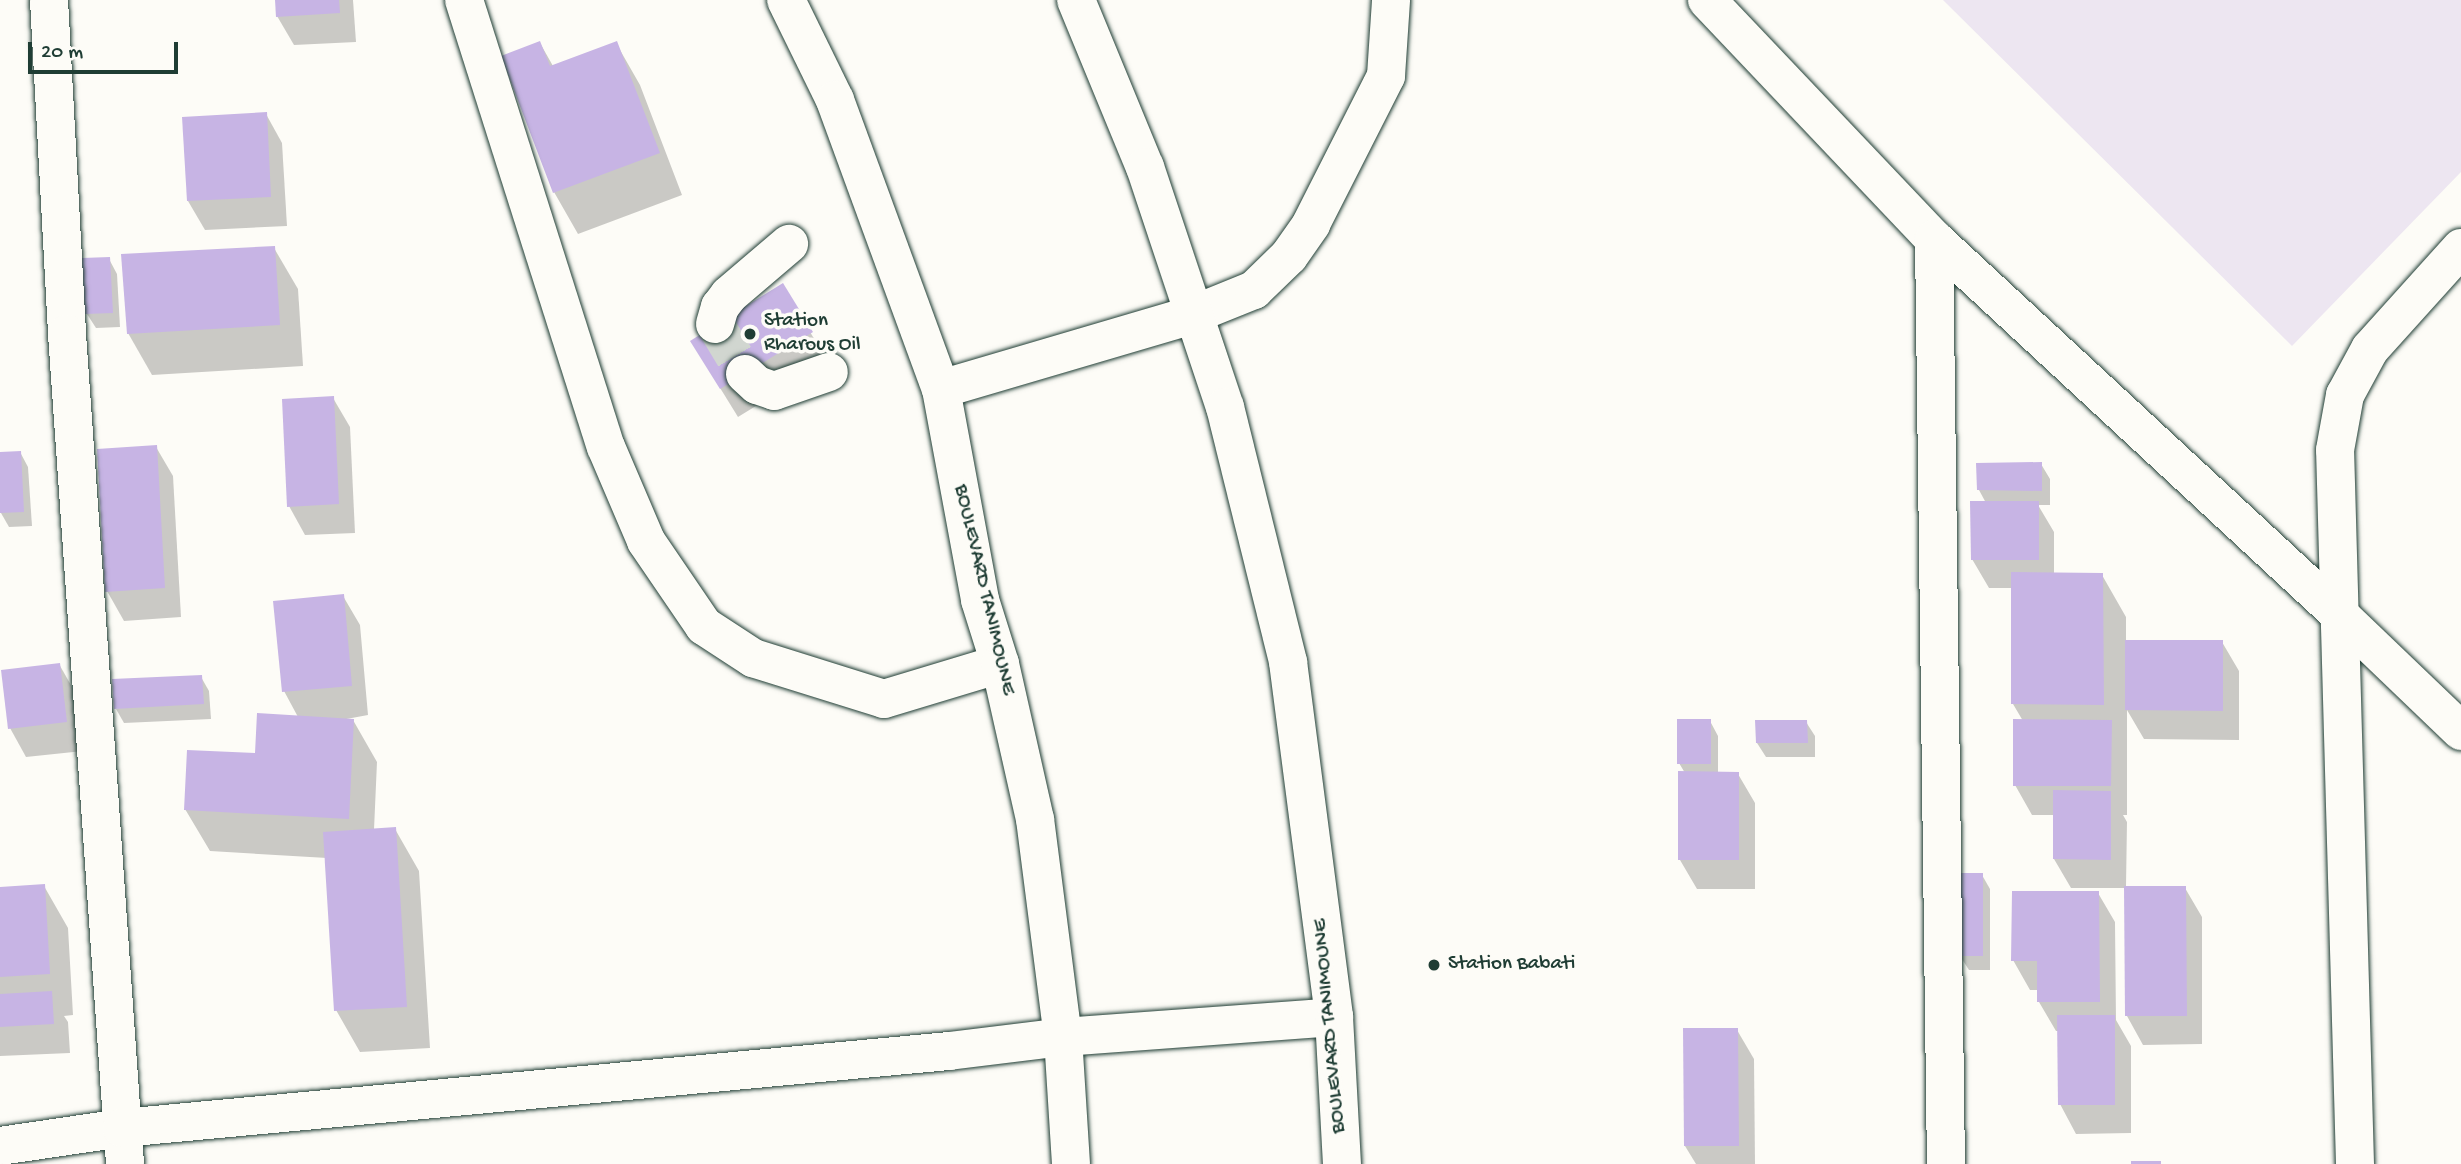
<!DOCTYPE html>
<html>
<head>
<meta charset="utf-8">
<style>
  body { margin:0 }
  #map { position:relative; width:2461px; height:1164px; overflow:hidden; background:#fdfcf7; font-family:"Gochi Hand",sans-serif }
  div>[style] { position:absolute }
  .built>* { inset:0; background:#ede6f1 }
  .shadow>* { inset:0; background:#0003 }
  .building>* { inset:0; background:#c7b4e4 }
  .minor-tunnel>* { height:38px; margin-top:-19px; transform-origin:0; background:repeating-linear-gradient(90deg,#d1d6d0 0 38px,transparent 0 57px) }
  .roads { filter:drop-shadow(0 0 2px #1f3d34) drop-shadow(0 0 2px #1f3d34) }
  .minor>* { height:38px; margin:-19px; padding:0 19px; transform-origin:19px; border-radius:19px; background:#fdfcf7 }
  .major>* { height:38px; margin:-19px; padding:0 19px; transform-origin:19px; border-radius:19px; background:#fdfcf7 }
  .dots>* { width:19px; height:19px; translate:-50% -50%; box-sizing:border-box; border:4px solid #fdfcf7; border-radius:50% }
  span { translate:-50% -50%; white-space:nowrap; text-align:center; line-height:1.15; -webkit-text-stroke:7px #fdfcf7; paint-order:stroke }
  .poi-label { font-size:21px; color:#1f3d34 }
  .left { translate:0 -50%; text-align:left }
  .street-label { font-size:21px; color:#1f3d34 }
  .scale { position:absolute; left:28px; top:42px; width:150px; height:32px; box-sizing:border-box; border:4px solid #1f3d34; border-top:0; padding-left:9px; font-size:21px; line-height:24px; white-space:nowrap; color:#1f3d34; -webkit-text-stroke:5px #fdfcf7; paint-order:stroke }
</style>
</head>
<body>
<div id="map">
  <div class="built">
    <div style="clip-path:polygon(1943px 0,2461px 0,2461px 172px,2292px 346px)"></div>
  </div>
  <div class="shadow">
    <div style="clip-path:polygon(276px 0,353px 0,356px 42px,294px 45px,277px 16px)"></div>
    <div style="clip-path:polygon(540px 43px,553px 66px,616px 43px,640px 85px,682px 195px,578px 234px,554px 192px)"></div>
    <div style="clip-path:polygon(266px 114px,282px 143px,287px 226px,205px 230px,188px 201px)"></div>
    <div style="clip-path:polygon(274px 248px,298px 289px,303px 366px,152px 375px,128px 333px)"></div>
    <div style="clip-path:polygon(109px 259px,117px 274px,120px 327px,96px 328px,87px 314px)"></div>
    <div style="clip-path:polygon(782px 285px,828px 362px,738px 417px,709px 370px)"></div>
    <div style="clip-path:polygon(333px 398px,350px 427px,355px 533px,305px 535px,289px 506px)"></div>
    <div style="clip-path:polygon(156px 447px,173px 476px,181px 617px,124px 621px,107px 591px)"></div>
    <div style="clip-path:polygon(20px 452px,28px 467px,32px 526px,9px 527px,1px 513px,0 454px)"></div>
    <div style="clip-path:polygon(2041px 464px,2050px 479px,2050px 505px,2038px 505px,2054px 532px,2054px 575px,2102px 575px,2126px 617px,2126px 642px,2222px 642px,2239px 671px,2239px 740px,2144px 739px,2127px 710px,2127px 815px,2123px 815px,2127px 822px,2126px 887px,2185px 888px,2202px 917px,2202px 1044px,2143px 1045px,2127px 1016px,2126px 888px,2071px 888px,2054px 859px,2054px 815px,2032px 815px,2015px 785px,2023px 721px,2013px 704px,2012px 588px,1989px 588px,1972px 559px,1986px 503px,1979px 490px)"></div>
    <div style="clip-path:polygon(343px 596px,360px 625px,368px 715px,341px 720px,353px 720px,377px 762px,374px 830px,395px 829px,419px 871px,430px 1048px,360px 1052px,336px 1010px,327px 858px,210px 851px,185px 809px,257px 755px,298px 717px,284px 691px)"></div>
    <div style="clip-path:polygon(59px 664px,76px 694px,83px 751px,26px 757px,10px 728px)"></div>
    <div style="clip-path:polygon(201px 677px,209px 691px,211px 719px,124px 723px,116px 709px)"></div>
    <div style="clip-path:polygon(1710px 721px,1718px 736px,1718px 774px,1738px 774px,1755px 803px,1755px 889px,1697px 889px,1680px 860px,1685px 773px,1679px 763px)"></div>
    <div style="clip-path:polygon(1806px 722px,1815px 736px,1815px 757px,1766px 757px,1757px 743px)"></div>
    <div style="clip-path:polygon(1982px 875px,1990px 889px,1990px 970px,1969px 970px,1960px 956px)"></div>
    <div style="clip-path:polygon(44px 886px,68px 928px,73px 1015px,64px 1016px,68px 1022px,70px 1053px,0 1056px,0 888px)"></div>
    <div style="clip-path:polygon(2098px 893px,2115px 922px,2116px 1020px,2131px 1046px,2131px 1133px,2076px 1134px,2060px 1104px,2059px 1031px,2056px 1031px,2039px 1002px,2039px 990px,2030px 990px,2013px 960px)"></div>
    <div style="clip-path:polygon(1737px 1030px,1754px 1059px,1755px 1164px,1696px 1164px,1685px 1146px)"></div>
  </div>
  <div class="building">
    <div style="clip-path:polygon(275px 0,339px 0,340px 13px,276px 17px)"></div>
    <div style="clip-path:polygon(540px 41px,550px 66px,617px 41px,660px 153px,553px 193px,501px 56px)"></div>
    <div style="clip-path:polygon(267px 112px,271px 197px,187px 201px,182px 117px)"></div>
    <div style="clip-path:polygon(275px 246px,280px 325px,127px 334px,121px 254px)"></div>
    <div style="clip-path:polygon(110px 257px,113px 313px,85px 314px,82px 258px)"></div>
    <div style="clip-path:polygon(783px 283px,813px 332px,720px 389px,690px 341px)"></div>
    <div style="clip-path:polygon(334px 396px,339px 504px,287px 507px,282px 399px)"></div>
    <div style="clip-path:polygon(157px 445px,165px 588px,105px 592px,97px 449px)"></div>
    <div style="clip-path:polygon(21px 451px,24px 512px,0 513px,0 452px)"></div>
    <div style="clip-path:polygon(2042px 462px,2042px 491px,1977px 490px,1976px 463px)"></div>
    <div style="clip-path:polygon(1970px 501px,2039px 501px,2039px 560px,1971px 560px)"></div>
    <div style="clip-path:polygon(2011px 572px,2103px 573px,2104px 705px,2011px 704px)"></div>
    <div style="clip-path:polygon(344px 594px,352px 686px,282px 692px,273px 601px)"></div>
    <div style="clip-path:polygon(2125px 640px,2223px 640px,2223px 711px,2125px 710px)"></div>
    <div style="clip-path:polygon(60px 663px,67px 722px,8px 729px,1px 670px)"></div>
    <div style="clip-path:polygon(202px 675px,204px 704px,114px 709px,112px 679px)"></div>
    <div style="clip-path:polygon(257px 713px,354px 719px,349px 819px,184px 810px,187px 750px,255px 753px)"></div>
    <div style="clip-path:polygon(1677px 719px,1711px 719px,1711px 764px,1677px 764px)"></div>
    <div style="clip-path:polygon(2013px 719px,2112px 720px,2111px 786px,2013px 786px)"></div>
    <div style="clip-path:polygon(1755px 720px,1807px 720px,1808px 743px,1756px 743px)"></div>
    <div style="clip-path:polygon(1678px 771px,1739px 772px,1739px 860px,1678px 860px)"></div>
    <div style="clip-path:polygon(2053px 790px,2111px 791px,2111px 860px,2053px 859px)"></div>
    <div style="clip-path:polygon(396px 827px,407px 1007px,334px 1011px,323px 832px)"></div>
    <div style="clip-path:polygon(1958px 873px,1983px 873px,1983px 956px,1958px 956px)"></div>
    <div style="clip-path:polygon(45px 884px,50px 974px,0 977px,0 887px)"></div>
    <div style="clip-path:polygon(2124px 886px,2186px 886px,2187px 1016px,2125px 1016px)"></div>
    <div style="clip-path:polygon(2012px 891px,2099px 891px,2100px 1002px,2037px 1002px,2037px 961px,2011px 961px)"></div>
    <div style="clip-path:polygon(52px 991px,54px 1024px,0 1027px,0 994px)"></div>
    <div style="clip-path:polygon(2057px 1015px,2115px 1015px,2115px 1105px,2058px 1105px)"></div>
    <div style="clip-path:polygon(1683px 1028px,1738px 1028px,1739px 1146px,1684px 1146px)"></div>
    <div style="clip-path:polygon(2131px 1161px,2161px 1161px,2161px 1164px,2131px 1164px)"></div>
  </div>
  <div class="minor-tunnel">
    <div style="left:715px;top:324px;width:58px;rotate:59deg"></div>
  </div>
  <div class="roads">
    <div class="minor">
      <div style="left:49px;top:0;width:334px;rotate:86.9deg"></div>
      <div style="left:67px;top:334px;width:832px;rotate:86deg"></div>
      <div style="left:464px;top:0;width:469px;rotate:72.4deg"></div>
      <div style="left:606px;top:447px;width:102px;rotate:66.9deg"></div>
      <div style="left:646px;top:541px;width:103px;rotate:55.7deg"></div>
      <div style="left:704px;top:626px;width:59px;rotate:33.1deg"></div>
      <div style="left:753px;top:658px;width:137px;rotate:17.4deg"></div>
      <div style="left:884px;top:699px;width:121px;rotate:-16.8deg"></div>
      <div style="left:1707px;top:0;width:330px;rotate:46.5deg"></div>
      <div style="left:1934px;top:239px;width:552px;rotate:42.8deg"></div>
      <div style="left:2339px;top:614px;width:169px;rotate:43.8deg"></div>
      <div style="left:1934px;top:239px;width:925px;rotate:89.26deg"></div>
      <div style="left:715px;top:324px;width:18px;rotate:-74deg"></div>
      <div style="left:720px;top:307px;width:15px;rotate:-53deg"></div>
      <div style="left:729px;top:295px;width:79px;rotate:-40.4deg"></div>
      <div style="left:745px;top:374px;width:16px;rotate:43deg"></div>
      <div style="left:757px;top:385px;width:18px;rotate:19deg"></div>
      <div style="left:774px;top:391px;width:58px;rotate:-19.1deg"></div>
      <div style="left:941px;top:389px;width:262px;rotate:-16.4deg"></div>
      <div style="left:1192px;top:315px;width:67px;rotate:-22deg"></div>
      <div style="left:1254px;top:290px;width:49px;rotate:-44.2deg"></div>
      <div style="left:1289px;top:256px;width:39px;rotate:-55deg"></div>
      <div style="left:1311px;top:224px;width:166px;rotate:-63.1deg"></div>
      <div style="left:1386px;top:76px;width:76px;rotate:-86.2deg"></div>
      <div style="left:0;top:1146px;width:123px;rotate:-8.4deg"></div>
      <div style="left:122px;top:1128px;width:831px;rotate:-5.32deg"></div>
      <div style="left:949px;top:1051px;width:115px;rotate:-7deg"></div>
      <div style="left:1063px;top:1037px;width:272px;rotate:-4.2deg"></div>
      <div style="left:2355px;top:1164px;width:714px;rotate:-91.6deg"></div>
      <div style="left:2335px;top:450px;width:56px;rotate:-79.7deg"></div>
      <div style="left:2345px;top:395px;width:52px;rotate:-61.5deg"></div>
      <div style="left:2370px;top:349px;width:136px;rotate:-48deg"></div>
    </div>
    <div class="major">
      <div style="left:786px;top:0;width:111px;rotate:63.9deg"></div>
      <div style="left:835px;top:100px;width:308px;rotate:69.9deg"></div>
      <div style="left:941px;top:389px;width:215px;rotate:79.5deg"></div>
      <div style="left:980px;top:600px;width:67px;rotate:72.6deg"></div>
      <div style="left:1000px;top:664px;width:159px;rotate:77.3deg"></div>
      <div style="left:1035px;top:819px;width:220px;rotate:82.7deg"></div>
      <div style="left:1063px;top:1037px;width:127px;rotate:86.4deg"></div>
      <div style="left:1076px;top:0;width:181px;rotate:67.6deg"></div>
      <div style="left:1145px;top:167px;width:253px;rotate:71.6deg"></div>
      <div style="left:1225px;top:407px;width:263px;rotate:76.1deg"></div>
      <div style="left:1288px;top:662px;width:358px;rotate:82.6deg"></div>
      <div style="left:1334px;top:1017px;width:147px;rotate:86.9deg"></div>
    </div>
  </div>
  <div class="dots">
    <div style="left:750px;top:334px;background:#1f3d34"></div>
    <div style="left:1434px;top:965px;background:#1f3d34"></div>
  </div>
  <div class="poi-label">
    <span class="left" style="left:764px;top:334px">Station<br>Rharous Oil</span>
    <span class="left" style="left:1448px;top:965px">Station Babati</span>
  </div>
  <div class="street-label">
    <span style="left:983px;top:590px;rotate:77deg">BOULEVARD TANIMOUNE</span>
    <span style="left:1331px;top:1026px;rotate:-95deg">BOULEVARD TANIMOUNE</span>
  </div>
  <div class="scale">20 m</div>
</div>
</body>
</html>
